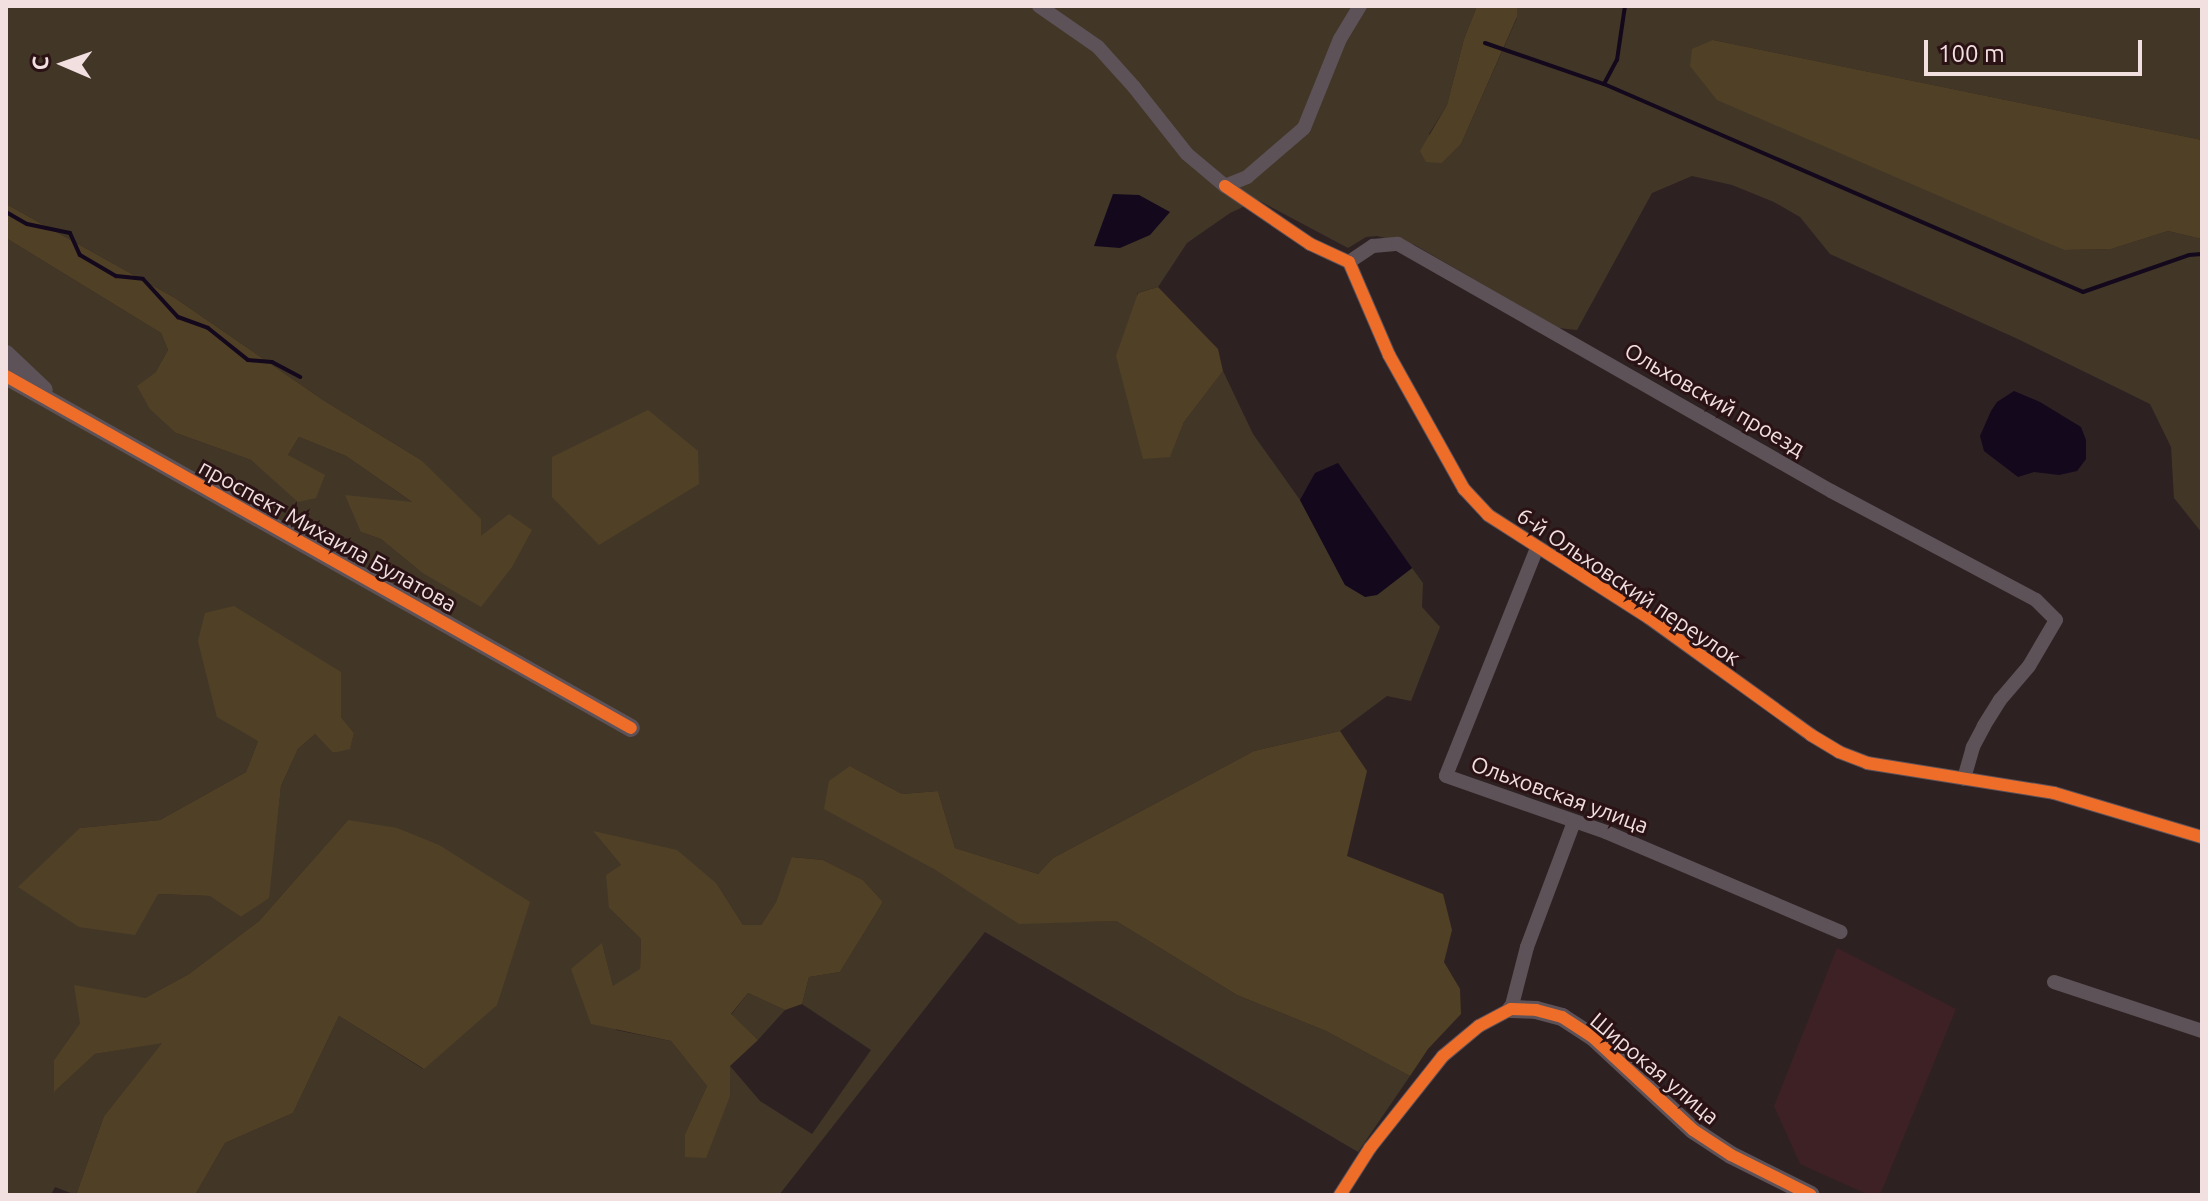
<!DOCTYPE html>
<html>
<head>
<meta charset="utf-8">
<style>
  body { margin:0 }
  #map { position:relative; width:2208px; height:1201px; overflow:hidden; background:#2e2122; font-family:Ubuntu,sans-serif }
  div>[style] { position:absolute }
  .built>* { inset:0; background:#3e2125 }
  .green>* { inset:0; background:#423727 }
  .forest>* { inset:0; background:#504026 }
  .water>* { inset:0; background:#14081d }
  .stream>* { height:4px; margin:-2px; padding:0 2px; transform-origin:2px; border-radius:2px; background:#14081d }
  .minor>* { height:14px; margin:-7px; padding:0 7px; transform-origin:7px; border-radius:7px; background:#5e5259 }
  .tertiary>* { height:18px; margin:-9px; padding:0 9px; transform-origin:9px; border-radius:9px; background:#5e5259 }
  .cycleway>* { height:12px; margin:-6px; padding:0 6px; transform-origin:6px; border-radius:6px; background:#ee6e29 }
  span { translate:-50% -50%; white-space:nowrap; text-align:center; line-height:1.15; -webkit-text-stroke:6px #2a1215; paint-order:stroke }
  .street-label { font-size:22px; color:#f2e0e1 }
  .frame { position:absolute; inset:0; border:8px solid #f2e0e1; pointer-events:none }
  .north { position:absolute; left:24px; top:24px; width:80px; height:80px; -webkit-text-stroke:6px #2a1215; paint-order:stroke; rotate:272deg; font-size:22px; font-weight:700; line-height:32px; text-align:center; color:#f2e0e1 }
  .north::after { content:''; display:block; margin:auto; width:28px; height:36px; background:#f2e0e1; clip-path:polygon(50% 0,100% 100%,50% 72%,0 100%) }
  .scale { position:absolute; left:1924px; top:40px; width:218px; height:36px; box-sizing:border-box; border:4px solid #f2e0e1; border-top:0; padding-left:10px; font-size:24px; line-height:28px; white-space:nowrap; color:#f2e0e1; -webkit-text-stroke:6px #2a1215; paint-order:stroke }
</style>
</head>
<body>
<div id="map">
  <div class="built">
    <div style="clip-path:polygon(1837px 948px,1956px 1009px,1880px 1195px,1869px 1195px,1800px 1164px,1774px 1106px)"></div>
  </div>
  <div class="green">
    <div style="clip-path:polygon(evenodd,6px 6px,1477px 6px,1464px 39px,1447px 105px,1429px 134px,1442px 163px,1461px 144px,1517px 18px,1517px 6px,2202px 6px,2202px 140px,1713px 40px,1943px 195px,2064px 250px,2111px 249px,2168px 231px,2202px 239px,2202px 533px,2174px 498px,2171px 447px,2150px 404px,2020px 340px,1830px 254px,1800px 217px,1774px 202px,1732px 185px,1692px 176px,1652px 193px,1577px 330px,1558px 328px,1415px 245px,1377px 236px,1366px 237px,1348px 248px,1258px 200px,1230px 213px,1187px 243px,1158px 287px,1137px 293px,1143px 458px,1170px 456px,1184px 422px,1223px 371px,1253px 434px,1300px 500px,1345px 585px,1377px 595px,1412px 568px,1423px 583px,1422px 607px,1440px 627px,1411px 701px,1387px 696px,1340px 731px,1254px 751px,1053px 858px,1038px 874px,955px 848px,938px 791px,902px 794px,850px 766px,932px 868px,1019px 923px,1116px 921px,1237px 995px,1326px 1031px,1410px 1076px,1358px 1152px,985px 932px,779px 1195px,195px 1195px,225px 1143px,293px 1113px,339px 1016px,423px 1069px,348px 820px,259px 921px,189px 974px,145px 998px,80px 1023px,54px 1060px,55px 1091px,95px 1054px,163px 1042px,104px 1116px,76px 1195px,55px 1187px,51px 1195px,6px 1195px,6px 238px,161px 333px,168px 350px,155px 373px,176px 433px,251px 460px,298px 501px,288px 455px,299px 437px,346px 456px,413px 503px,361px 532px,381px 539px,421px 572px,481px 537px,421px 460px,323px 400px,175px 298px,6px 204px,6px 6px,341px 672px,341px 717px,354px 733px,350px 748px,333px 753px,315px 734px,298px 749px,281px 786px,268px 898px,241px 917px,211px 896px,158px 894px,80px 828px,160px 820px,246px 772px,258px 741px,341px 672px,6px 6px,594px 832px,717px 884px,743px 925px,761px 925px,776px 902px,793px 857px,823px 860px,863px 880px,883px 902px,840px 972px,809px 977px,802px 1004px,871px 1050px,812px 1134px,760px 1101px,730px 1066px,730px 1096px,685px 1134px,707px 1086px,671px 1041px,616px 1030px,602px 943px,613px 987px,640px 970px,641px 939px,609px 908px,621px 865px,594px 832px)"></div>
    <div style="clip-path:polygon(748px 993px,785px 1010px,758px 1040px,731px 1015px)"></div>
  </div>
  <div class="forest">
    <div style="clip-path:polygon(1477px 6px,1517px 6px,1517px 17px,1461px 144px,1442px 163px,1426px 162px,1420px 151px,1447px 105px,1464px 39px)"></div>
    <div style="clip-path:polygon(1713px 40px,2202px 140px,2202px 239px,2168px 231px,2111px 249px,2064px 250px,1717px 100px,1690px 66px,1692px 49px)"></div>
    <div style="clip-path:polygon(6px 204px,175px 298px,323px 400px,421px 460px,481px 519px,481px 536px,509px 514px,532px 530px,512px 567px,481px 607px,421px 572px,381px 539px,361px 532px,345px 495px,412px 502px,346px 456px,299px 437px,288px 455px,325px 475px,316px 498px,298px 502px,251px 460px,176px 433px,150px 409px,137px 386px,155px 373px,168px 350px,161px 333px,6px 238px)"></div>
    <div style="clip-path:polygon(1158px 287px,1218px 349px,1223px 371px,1184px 422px,1170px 457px,1143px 459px,1116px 356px,1138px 293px)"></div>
    <div style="clip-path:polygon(648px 410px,698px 451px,699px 484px,599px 545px,552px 497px,552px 457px)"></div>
    <div style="clip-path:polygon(234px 606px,341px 672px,341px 717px,354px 733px,350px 749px,333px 753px,315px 734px,298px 749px,281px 786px,269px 898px,241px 917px,210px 896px,158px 894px,135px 935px,79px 927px,18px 887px,80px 828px,160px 820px,246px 772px,258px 741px,217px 717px,198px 641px,205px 613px)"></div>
    <div style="clip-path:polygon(1340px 731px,1367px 771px,1347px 856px,1443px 894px,1452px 930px,1444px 962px,1460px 989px,1461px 1014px,1428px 1049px,1410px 1076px,1326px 1031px,1237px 995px,1116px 921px,1019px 924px,932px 868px,824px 809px,829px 781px,850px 766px,902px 794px,938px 791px,955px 848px,1038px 874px,1053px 858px,1254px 751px)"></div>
    <div style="clip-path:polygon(348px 820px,397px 828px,439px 845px,530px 902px,497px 1005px,424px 1069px,339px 1016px,293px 1113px,225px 1143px,195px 1195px,76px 1195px,104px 1116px,162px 1043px,95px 1054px,54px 1092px,54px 1060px,80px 1023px,74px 985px,145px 998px,189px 974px,259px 921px)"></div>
    <div style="clip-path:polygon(593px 831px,677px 850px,717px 884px,743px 925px,761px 925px,776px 902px,792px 857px,823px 860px,863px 880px,883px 902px,840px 972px,809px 977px,802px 1004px,785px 1010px,748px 993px,731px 1014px,758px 1040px,730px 1066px,730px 1096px,706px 1158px,685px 1157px,685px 1134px,707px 1086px,671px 1041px,591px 1024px,571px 969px,602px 943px,613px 986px,640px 969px,641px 939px,609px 908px,606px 875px,621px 865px)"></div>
  </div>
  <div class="water">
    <div style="clip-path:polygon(1113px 194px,1139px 195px,1170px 212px,1150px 235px,1120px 248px,1094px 246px)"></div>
    <div style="clip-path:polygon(2014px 391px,2040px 402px,2081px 427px,2086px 440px,2086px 459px,2077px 471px,2059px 475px,2034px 472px,2018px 477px,1984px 451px,1980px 436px,1991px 411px,1997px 402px)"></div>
    <div style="clip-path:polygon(1338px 463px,1412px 568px,1377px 595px,1365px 597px,1345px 585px,1300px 500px,1315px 473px)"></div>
  </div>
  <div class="stream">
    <div style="left:1485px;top:43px;width:126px;rotate:19deg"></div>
    <div style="left:1604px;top:84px;width:27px;rotate:-62deg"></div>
    <div style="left:1617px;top:60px;width:55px;rotate:-81.6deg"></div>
    <div style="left:1604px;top:84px;width:522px;rotate:23.47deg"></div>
    <div style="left:2083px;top:292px;width:112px;rotate:-19.2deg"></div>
    <div style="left:2189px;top:255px;width:13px;rotate:-4deg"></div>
    <div style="left:6px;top:212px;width:24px;rotate:30deg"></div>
    <div style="left:27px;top:224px;width:44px;rotate:11.8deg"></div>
    <div style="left:70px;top:233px;width:24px;rotate:66deg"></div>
    <div style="left:80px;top:255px;width:42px;rotate:30.3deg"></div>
    <div style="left:116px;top:276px;width:27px;rotate:6deg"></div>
    <div style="left:143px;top:279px;width:52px;rotate:47.4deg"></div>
    <div style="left:178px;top:317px;width:32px;rotate:20deg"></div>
    <div style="left:208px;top:328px;width:51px;rotate:38.7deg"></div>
    <div style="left:248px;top:360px;width:24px;rotate:5deg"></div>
    <div style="left:272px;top:362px;width:32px;rotate:28deg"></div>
  </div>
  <div class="minor">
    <div style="left:1039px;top:6px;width:72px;rotate:34.8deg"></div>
    <div style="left:1098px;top:47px;width:54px;rotate:48deg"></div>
    <div style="left:1134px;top:87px;width:85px;rotate:51.7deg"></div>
    <div style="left:1187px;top:154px;width:50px;rotate:40.1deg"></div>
    <div style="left:1225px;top:186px;width:24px;rotate:-22deg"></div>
    <div style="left:1247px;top:177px;width:75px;rotate:-40.7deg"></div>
    <div style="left:1304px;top:128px;width:96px;rotate:-68deg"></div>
    <div style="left:1340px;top:39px;width:39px;rotate:-59deg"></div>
    <div style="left:1225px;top:186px;width:103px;rotate:34.3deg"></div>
    <div style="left:1310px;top:244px;width:43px;rotate:24.8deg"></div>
    <div style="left:1349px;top:262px;width:101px;rotate:66.7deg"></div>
    <div style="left:1389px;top:355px;width:154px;rotate:60.8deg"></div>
    <div style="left:1464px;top:489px;width:35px;rotate:47deg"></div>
    <div style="left:1488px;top:515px;width:191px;rotate:32.6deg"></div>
    <div style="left:1649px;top:618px;width:200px;rotate:35.8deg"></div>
    <div style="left:1811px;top:735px;width:33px;rotate:31deg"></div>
    <div style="left:1839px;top:752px;width:30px;rotate:21deg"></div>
    <div style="left:1867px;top:763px;width:189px;rotate:9.1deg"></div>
    <div style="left:2054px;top:793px;width:154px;rotate:16.6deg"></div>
    <div style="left:1349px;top:262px;width:29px;rotate:-34deg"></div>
    <div style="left:1373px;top:246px;width:25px;rotate:-5deg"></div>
    <div style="left:1398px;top:244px;width:498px;rotate:29.7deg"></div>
    <div style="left:1831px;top:491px;width:232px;rotate:28deg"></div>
    <div style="left:2036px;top:600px;width:28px;rotate:45deg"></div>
    <div style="left:2056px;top:620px;width:53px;rotate:120.4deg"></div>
    <div style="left:2029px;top:666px;width:45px;rotate:130.5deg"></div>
    <div style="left:2000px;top:700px;width:31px;rotate:122deg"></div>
    <div style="left:1984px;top:726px;width:24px;rotate:118deg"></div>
    <div style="left:1973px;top:747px;width:33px;rotate:106deg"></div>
    <div style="left:1537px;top:548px;width:245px;rotate:111.8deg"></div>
    <div style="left:1446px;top:776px;width:170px;rotate:19.3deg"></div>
    <div style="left:1606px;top:832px;width:255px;rotate:23.1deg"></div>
    <div style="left:2054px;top:982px;width:156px;rotate:18.3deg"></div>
    <div style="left:1340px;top:1195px;width:56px;rotate:-57.4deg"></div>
    <div style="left:1370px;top:1148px;width:117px;rotate:-51.6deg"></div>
    <div style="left:1443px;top:1056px;width:47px;rotate:-39.8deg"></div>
    <div style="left:1479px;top:1026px;width:36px;rotate:-28deg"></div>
    <div style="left:1511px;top:1009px;width:64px;rotate:-75.5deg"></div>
    <div style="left:1527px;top:947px;width:134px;rotate:-69.4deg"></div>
  </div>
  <div class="tertiary">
    <div style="left:6px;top:354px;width:52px;rotate:43.5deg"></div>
    <div style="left:6px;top:376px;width:717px;rotate:29.39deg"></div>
    <div style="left:1511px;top:1009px;width:25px;rotate:2deg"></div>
    <div style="left:1536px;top:1010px;width:27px;rotate:15deg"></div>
    <div style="left:1562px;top:1017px;width:38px;rotate:33deg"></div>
    <div style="left:1594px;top:1038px;width:135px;rotate:42.9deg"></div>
    <div style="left:1693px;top:1130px;width:45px;rotate:33.3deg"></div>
    <div style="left:1731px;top:1155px;width:89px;rotate:26.6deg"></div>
  </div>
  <div class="cycleway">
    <div style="left:1225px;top:186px;width:103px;rotate:34.3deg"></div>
    <div style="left:1310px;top:244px;width:43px;rotate:24.8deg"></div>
    <div style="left:1349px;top:262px;width:101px;rotate:66.7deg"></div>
    <div style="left:1389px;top:355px;width:154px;rotate:60.8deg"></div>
    <div style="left:1464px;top:489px;width:35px;rotate:47deg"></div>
    <div style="left:1488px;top:515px;width:191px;rotate:32.6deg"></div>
    <div style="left:1649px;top:618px;width:200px;rotate:35.8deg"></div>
    <div style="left:1811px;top:735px;width:33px;rotate:31deg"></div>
    <div style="left:1839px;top:752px;width:30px;rotate:21deg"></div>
    <div style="left:1867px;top:763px;width:189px;rotate:9.1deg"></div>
    <div style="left:2054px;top:793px;width:154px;rotate:16.6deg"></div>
    <div style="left:6px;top:376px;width:717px;rotate:29.39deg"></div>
    <div style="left:1340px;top:1195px;width:56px;rotate:-57.4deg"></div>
    <div style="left:1370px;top:1148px;width:117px;rotate:-51.6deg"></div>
    <div style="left:1443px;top:1056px;width:47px;rotate:-39.8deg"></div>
    <div style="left:1479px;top:1026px;width:36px;rotate:-28deg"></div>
    <div style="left:1511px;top:1009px;width:25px;rotate:2deg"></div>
    <div style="left:1536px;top:1010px;width:27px;rotate:15deg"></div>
    <div style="left:1562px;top:1017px;width:38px;rotate:33deg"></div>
    <div style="left:1594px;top:1038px;width:135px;rotate:42.9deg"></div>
    <div style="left:1693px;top:1130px;width:45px;rotate:33.3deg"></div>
    <div style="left:1731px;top:1155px;width:89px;rotate:26.6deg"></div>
  </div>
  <div class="street-label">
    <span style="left:1715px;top:399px;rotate:30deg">Ольховский проезд</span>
    <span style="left:328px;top:535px;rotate:29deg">проспект Михаила Булатова</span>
    <span style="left:1629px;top:586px;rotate:34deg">6-й Ольховский переулок</span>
    <span style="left:1560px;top:794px;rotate:20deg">Ольховская улица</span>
    <span style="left:1655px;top:1068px;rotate:40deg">Широкая улица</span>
  </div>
  <div class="frame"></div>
  <div class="north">С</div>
  <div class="scale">100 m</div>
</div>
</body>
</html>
